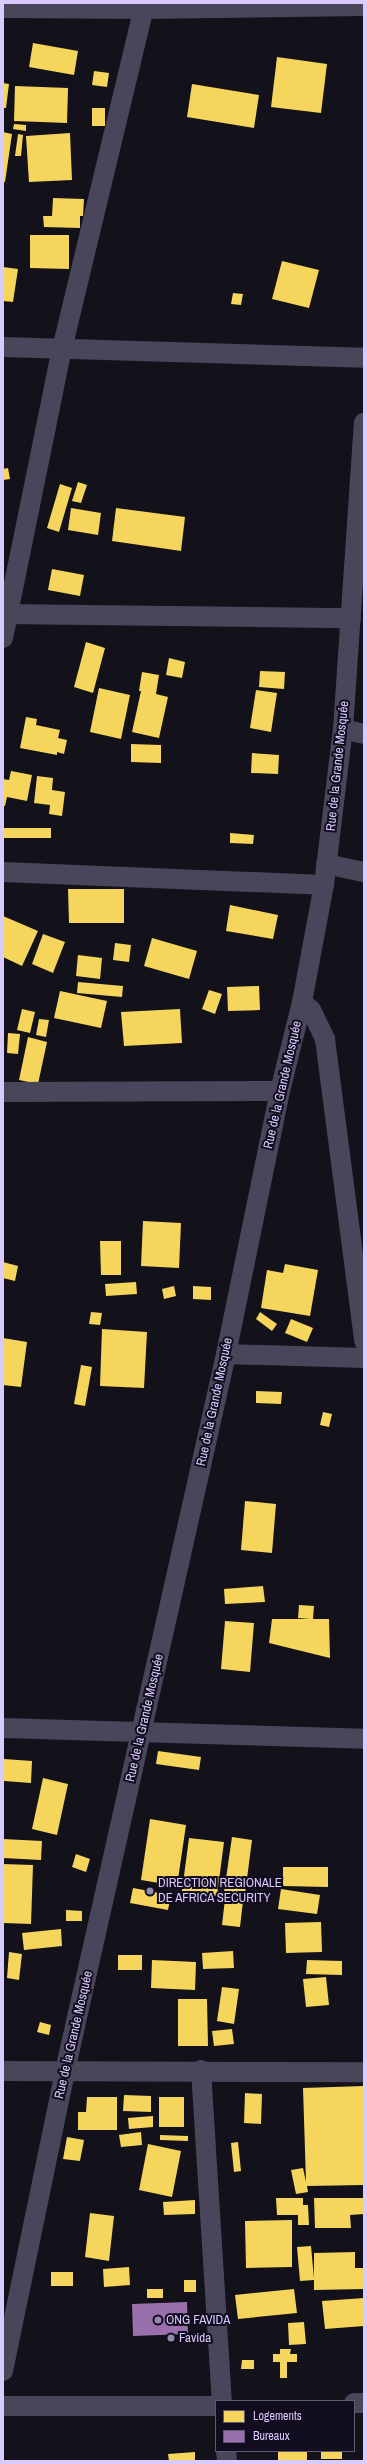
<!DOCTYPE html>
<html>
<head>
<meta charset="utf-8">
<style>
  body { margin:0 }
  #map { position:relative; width:367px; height:2464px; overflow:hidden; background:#13111a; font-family:"Archivo Narrow",sans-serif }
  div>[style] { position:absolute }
  .homes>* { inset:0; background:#f6d55c }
  .offices>* { inset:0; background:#9970ab }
  .minor>* { height:20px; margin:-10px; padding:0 10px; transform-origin:10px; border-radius:10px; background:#49465b }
  .dots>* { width:11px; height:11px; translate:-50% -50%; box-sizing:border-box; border:2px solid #120d1e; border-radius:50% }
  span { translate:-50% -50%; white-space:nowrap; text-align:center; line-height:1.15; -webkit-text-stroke:4px #120d1e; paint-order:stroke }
  .street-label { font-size:13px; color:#d9cbfd }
  .poi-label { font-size:13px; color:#d9cbfd }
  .left { translate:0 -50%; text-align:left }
  .frame { position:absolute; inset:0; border:4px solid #d9cbfd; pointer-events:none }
  .legend { position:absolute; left:215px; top:2400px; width:140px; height:52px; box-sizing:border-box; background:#120d1e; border:1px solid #625977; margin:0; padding:5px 7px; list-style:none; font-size:12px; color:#d9cbfd }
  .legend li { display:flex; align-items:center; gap:8px; height:20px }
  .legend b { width:20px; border:1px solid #625977 }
</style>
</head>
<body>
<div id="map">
  <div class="homes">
    <div style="clip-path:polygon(33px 43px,78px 51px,74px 75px,29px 67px)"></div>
    <div style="clip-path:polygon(277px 57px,327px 64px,321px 113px,271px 107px)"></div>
    <div style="clip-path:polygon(94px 71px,109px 73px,107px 87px,92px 85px)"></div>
    <div style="clip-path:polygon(3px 83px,9px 84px,6px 108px,3px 108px)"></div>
    <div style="clip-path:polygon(192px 84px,259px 95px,254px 128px,187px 117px)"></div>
    <div style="clip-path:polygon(15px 86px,68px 88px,67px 123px,14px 121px)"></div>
    <div style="clip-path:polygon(92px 108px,105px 108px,105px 126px,92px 126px)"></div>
    <div style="clip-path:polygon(14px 124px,26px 125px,26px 131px,13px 129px)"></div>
    <div style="clip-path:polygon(3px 132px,12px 134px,5px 182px,3px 182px)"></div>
    <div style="clip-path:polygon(70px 133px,72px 180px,29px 182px,26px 136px)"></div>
    <div style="clip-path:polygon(18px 134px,23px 135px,21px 156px,15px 156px)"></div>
    <div style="clip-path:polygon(53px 198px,84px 199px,83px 216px,80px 216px,80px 228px,44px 227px,43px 216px,52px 216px)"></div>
    <div style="clip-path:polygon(30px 235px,69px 235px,69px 269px,30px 268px)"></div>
    <div style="clip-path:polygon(282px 261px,319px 270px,309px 308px,272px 299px)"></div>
    <div style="clip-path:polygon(3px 267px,18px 269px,13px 302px,3px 301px)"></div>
    <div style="clip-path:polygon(233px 293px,243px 294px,241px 305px,231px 304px)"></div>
    <div style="clip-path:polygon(8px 468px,10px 479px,3px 480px,3px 469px)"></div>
    <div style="clip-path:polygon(78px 482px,87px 485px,81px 503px,72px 501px)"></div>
    <div style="clip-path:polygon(60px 484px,72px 488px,59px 532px,47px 528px)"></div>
    <div style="clip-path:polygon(71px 508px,101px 513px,98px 535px,68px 530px)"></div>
    <div style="clip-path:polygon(116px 508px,185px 517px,181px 551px,112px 541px)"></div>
    <div style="clip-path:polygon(52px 569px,84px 575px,80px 596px,48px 590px)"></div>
    <div style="clip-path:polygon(86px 642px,105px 648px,93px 693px,74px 687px)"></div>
    <div style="clip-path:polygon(169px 658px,185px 662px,182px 678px,166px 675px)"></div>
    <div style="clip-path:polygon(260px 671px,285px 672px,284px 689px,259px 687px)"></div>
    <div style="clip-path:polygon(142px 672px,159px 675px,156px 694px,168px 697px,159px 738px,132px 732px,141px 691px,139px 691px)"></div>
    <div style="clip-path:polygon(99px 688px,130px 695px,121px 739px,90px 732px)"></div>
    <div style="clip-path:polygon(256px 690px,277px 693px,271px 732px,250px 728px)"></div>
    <div style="clip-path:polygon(26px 717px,37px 719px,36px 725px,60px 730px,58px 738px,67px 740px,64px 754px,57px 752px,57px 755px,20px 748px)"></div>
    <div style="clip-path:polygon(131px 744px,161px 745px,161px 763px,131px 762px)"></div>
    <div style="clip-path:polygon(252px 753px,279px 755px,278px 774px,251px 773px)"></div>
    <div style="clip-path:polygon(11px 771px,32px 775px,27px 801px,7px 797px,5px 806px,3px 806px,3px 779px,9px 780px)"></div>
    <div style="clip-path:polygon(37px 776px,53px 778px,52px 790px,65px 792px,62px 816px,49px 814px,50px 805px,34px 803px)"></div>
    <div style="clip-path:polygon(3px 828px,51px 828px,51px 838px,3px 838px)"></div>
    <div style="clip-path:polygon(230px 833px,254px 835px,253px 844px,230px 843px)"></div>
    <div style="clip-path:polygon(68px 889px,124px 889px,124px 923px,69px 923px)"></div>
    <div style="clip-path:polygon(230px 905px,278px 915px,273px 939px,226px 931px)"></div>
    <div style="clip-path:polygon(3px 916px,38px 931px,22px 966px,3px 957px)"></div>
    <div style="clip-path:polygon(43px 934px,65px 942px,53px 973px,32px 964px)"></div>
    <div style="clip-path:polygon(152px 938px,197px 951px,189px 979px,144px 966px)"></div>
    <div style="clip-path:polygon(115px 943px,131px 945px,129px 962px,113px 960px)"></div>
    <div style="clip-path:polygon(78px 955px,102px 958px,100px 979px,76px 976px)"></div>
    <div style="clip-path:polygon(78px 982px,123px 986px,122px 997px,77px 993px)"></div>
    <div style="clip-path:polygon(259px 986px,260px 1010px,228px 1011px,227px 987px)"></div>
    <div style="clip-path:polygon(209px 990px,222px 994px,215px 1014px,202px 1009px)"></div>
    <div style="clip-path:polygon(60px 991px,107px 1001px,101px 1028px,54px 1018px)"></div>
    <div style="clip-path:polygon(22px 1009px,35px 1012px,30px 1033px,17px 1030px)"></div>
    <div style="clip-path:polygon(180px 1009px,182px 1043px,124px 1046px,121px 1012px)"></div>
    <div style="clip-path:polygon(39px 1019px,49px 1020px,46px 1037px,36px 1035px)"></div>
    <div style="clip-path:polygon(8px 1033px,20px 1034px,18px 1054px,7px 1053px)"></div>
    <div style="clip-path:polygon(28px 1037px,47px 1042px,38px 1084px,19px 1080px)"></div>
    <div style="clip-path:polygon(143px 1221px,181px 1223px,179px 1268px,141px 1266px)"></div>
    <div style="clip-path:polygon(100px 1241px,121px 1241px,121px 1275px,101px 1275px)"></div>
    <div style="clip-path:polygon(3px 1262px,18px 1266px,15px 1281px,3px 1278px)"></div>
    <div style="clip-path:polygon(285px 1264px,318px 1270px,310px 1316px,261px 1308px,267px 1270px,283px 1273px)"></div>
    <div style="clip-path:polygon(136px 1282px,137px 1294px,106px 1296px,105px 1284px)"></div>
    <div style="clip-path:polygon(174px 1286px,176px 1296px,164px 1299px,162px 1289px)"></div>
    <div style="clip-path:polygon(193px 1286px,211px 1287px,211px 1300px,193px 1299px)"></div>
    <div style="clip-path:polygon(91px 1312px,102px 1313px,100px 1325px,89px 1324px)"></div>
    <div style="clip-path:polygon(260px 1312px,277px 1324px,272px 1331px,256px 1319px)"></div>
    <div style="clip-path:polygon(291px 1319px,313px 1328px,307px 1342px,285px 1333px)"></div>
    <div style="clip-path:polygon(102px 1329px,147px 1332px,144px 1388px,100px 1386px)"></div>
    <div style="clip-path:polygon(3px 1338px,27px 1342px,21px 1387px,3px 1385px)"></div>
    <div style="clip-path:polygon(81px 1365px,92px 1367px,85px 1406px,74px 1404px)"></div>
    <div style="clip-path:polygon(256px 1391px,282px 1392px,281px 1404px,256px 1403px)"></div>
    <div style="clip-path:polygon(323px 1412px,332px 1414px,329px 1427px,320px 1425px)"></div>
    <div style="clip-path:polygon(245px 1501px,276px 1504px,272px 1553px,241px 1550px)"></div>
    <div style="clip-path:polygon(263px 1586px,265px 1602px,225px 1604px,224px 1589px)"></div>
    <div style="clip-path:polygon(299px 1605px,314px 1606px,313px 1619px,329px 1619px,330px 1658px,269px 1643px,272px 1619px,310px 1619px,298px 1618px)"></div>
    <div style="clip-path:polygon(225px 1621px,254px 1623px,250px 1672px,221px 1669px)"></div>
    <div style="clip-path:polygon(158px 1751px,201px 1757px,199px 1770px,156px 1764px)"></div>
    <div style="clip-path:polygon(4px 1759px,32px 1761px,31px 1783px,4px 1781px)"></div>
    <div style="clip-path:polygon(43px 1778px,68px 1784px,57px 1835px,32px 1829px)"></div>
    <div style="clip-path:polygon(150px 1819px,186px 1825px,177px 1886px,141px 1880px)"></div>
    <div style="clip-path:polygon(232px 1837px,252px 1840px,245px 1894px,224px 1892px)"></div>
    <div style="clip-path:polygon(189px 1838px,224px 1842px,217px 1896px,182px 1891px)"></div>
    <div style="clip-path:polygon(3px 1839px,42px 1841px,41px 1860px,3px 1858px)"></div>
    <div style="clip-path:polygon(76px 1854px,90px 1859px,86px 1872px,72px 1867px)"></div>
    <div style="clip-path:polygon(3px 1864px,33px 1865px,31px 1924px,3px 1923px)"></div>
    <div style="clip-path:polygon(283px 1867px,328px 1867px,328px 1887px,283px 1886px)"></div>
    <div style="clip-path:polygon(133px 1888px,171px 1895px,168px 1910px,130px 1903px)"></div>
    <div style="clip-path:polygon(281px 1889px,320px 1895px,317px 1914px,278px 1909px)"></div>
    <div style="clip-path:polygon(225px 1899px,243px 1901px,240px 1927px,222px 1925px)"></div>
    <div style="clip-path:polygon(66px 1910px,82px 1911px,82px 1921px,66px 1921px)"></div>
    <div style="clip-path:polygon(321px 1922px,322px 1952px,286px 1953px,285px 1923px)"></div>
    <div style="clip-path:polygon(61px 1929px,62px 1946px,24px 1950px,22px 1933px)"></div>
    <div style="clip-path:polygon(233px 1951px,234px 1968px,203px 1969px,202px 1953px)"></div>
    <div style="clip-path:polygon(9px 1952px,22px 1954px,19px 1980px,7px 1978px)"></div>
    <div style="clip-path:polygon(118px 1955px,142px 1955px,142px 1970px,118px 1970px)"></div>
    <div style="clip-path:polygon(152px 1960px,196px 1962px,195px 1990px,151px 1988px)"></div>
    <div style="clip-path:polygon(307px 1960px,342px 1961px,342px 1975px,306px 1974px)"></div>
    <div style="clip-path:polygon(326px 1977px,329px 2005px,306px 2007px,303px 1979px)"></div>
    <div style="clip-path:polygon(222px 1987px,239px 1989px,234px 2024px,217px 2021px)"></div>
    <div style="clip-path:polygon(178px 1999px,207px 1999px,208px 2046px,178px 2046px)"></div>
    <div style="clip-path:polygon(40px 2022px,51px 2025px,49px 2035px,37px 2032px)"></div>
    <div style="clip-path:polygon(232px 2029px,234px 2044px,214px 2046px,212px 2031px)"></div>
    <div style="clip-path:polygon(364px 2086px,364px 2185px,307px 2186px,308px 2192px,296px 2194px,291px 2170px,303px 2168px,306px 2182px,303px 2088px)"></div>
    <div style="clip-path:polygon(245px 2093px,262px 2094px,261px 2124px,244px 2123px)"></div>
    <div style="clip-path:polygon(124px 2095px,151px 2096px,151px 2112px,123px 2111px)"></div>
    <div style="clip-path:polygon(87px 2097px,117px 2097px,117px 2130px,78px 2130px,78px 2112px,86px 2112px)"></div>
    <div style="clip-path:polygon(159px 2097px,184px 2097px,184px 2127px,159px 2127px)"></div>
    <div style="clip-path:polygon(153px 2116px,153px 2127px,129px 2129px,128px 2118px)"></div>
    <div style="clip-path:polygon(141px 2132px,142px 2145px,121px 2147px,119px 2135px)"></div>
    <div style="clip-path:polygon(160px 2135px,188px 2136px,188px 2141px,160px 2140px)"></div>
    <div style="clip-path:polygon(67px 2137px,84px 2140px,80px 2161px,63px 2159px)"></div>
    <div style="clip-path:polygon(238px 2142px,241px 2171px,234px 2172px,231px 2143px)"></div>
    <div style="clip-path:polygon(148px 2144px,181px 2151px,172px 2197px,139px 2190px)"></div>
    <div style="clip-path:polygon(276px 2198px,303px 2198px,303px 2205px,308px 2205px,309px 2225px,298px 2225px,298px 2215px,277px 2215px)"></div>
    <div style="clip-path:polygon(314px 2198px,364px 2198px,364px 2214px,350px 2215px,351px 2228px,315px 2228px)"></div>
    <div style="clip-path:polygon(195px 2200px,195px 2214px,164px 2215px,163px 2202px)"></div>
    <div style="clip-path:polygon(90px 2213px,114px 2216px,109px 2261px,85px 2257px)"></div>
    <div style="clip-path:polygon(292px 2220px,292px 2267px,246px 2268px,245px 2221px)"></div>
    <div style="clip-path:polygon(311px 2246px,314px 2278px,314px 2253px,355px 2252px,355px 2268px,364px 2268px,364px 2289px,314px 2290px,314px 2280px,300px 2281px,297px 2247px)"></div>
    <div style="clip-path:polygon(129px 2267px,130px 2285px,104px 2287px,103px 2269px)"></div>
    <div style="clip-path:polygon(51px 2272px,73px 2272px,73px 2286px,51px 2286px)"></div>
    <div style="clip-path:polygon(184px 2280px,196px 2280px,196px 2292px,184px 2292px)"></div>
    <div style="clip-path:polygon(147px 2289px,163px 2289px,163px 2298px,147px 2298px)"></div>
    <div style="clip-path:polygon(294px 2289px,297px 2313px,238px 2319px,235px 2295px)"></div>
    <div style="clip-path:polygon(364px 2298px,364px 2326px,325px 2329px,322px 2301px)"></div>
    <div style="clip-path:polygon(304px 2322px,306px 2344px,289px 2345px,288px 2323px)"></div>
    <div style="clip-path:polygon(280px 2349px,291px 2349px,290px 2354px,297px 2354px,297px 2362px,287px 2362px,287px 2378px,280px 2378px,280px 2362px,273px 2362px,273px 2354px,280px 2354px)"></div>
    <div style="clip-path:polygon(242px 2360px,254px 2360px,254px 2369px,241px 2369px)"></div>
    <div style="clip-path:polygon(278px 2451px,307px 2451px,307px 2461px,278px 2461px)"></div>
    <div style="clip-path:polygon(321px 2451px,342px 2451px,342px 2459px,321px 2459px)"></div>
    <div style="clip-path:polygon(195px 2452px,195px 2461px,169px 2461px,168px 2454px)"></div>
  </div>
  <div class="offices">
    <div style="clip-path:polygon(187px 2302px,188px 2334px,133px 2336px,132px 2304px)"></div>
  </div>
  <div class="minor">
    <div style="left:3px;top:8px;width:141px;rotate:0.4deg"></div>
    <div style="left:144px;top:9px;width:220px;rotate:-0.8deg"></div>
    <div style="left:3px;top:347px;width:361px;rotate:1.7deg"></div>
    <div style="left:3px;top:614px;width:348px;rotate:0.7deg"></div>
    <div style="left:3px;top:638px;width:295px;rotate:-78.5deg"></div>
    <div style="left:62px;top:349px;width:356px;rotate:-76.5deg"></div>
    <div style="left:343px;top:729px;width:22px;rotate:13deg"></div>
    <div style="left:326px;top:864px;width:39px;rotate:12deg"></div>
    <div style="left:3px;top:872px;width:321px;rotate:2.3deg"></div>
    <div style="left:302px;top:1002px;width:12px;rotate:42deg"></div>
    <div style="left:311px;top:1010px;width:32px;rotate:64deg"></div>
    <div style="left:325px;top:1039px;width:305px;rotate:82.6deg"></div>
    <div style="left:3px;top:1092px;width:277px;rotate:-0.2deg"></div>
    <div style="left:226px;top:1354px;width:138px;rotate:1.7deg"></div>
    <div style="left:3px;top:1728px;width:361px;rotate:1.7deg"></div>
    <div style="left:201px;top:2070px;width:332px;rotate:86.4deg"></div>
    <div style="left:3px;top:2071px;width:361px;rotate:0.2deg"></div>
    <div style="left:3px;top:2371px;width:306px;rotate:-78.3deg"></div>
    <div style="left:65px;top:2071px;width:735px;rotate:-77.34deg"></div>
    <div style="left:226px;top:1354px;width:268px;rotate:-78.4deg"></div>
    <div style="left:280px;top:1091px;width:92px;rotate:-76.1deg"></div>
    <div style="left:302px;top:1002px;width:119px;rotate:-79.4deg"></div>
    <div style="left:324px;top:885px;width:157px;rotate:-83.1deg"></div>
    <div style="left:343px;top:729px;width:307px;rotate:-86.1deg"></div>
    <div style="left:354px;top:2403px;width:10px"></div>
    <div style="left:3px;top:2406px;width:213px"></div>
    <div style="left:226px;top:2451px;width:10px;rotate:84deg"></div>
  </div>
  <div class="dots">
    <div style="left:150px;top:1891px;background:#948aae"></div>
    <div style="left:158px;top:2320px;background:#948aae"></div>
    <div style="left:171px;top:2338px;background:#948aae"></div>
  </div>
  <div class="street-label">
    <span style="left:338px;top:766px;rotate:-84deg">Rue de la Grande Mosquée</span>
    <span style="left:283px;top:1085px;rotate:-77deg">Rue de la Grande Mosquée</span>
    <span style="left:215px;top:1402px;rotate:-78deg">Rue de la Grande Mosquée</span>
    <span style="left:145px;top:1718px;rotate:-77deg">Rue de la Grande Mosquée</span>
    <span style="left:74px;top:2035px;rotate:-77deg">Rue de la Grande Mosquée</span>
  </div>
  <div class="poi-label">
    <span class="left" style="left:158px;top:1891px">DIRECTION REGIONALE<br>DE AFRICA SECURITY</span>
    <span class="left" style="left:166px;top:2320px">ONG FAVIDA</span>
    <span class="left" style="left:179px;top:2338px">Favida</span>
  </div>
  <div class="frame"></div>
  <ul class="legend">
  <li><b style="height:11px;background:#f6d55c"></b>Logements</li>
  <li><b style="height:11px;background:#9970ab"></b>Bureaux</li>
  </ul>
</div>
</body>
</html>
